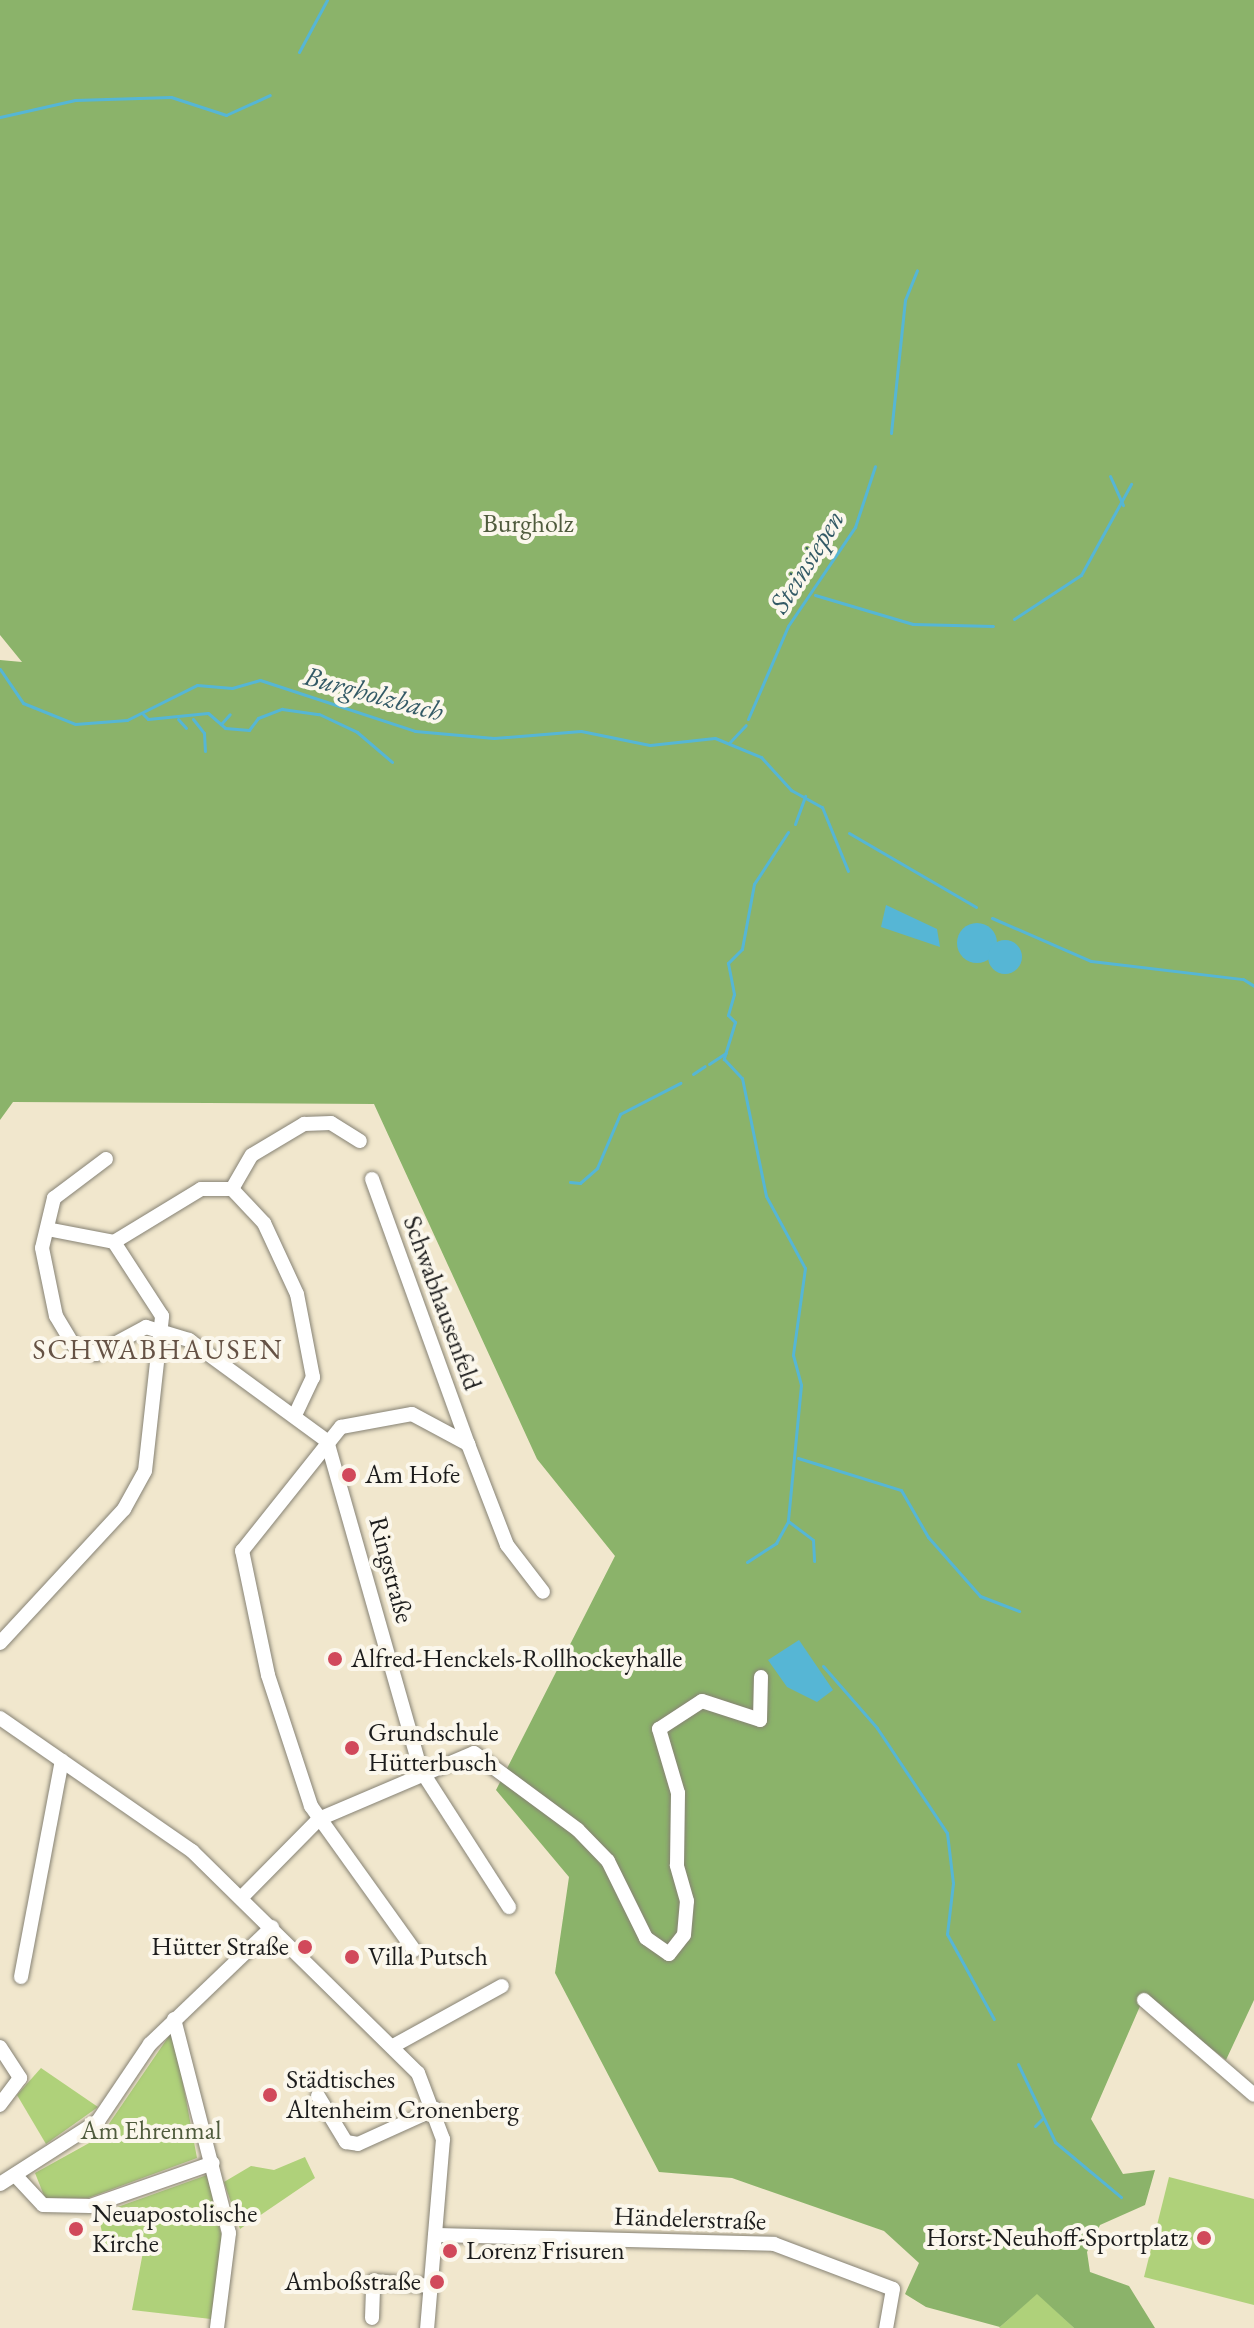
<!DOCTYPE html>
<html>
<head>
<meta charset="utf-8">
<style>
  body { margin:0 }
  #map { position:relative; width:1254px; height:2328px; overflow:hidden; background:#f1e7cd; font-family:"EB Garamond",serif }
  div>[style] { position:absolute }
  .green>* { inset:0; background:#afd17a }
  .forest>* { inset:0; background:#8bb36a }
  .water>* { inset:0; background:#56b6d5 }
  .round { border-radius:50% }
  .stream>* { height:3px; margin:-1.5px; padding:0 1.5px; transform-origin:1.5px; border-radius:1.5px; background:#56b6d5 }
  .roads { filter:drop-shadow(0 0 2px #868274) drop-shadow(0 0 2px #868274) }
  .minor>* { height:14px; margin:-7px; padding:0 7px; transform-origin:7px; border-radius:7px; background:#fff }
  .dots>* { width:22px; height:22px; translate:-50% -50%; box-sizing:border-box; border:4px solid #fbf7ec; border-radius:50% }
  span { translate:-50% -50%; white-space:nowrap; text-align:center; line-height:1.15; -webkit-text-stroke:8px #fbf7ec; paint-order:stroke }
  .park-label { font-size:26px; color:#4f5b3d }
  .street-label { font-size:26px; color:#1c1c1c }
  .poi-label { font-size:26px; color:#1c1c1c }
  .left { translate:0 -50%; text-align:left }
  .right { translate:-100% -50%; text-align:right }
  .water-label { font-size:28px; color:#335a66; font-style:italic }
  .neighbourhood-label { font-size:28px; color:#655245; letter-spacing:2px }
</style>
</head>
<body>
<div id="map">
  <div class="green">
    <div style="clip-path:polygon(173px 2030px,197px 2158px,88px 2198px,45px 2198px,35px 2173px,100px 2137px)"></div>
    <div style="clip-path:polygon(41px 2068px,98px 2107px,46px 2144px,17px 2095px)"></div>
    <div style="clip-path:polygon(305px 2157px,315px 2178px,240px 2229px,224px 2182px,251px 2166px,274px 2170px)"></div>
    <div style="clip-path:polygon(207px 2175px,224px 2246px,211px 2319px,132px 2310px,143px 2252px,107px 2255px,98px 2214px)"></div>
    <div style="clip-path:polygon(1169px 2177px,1254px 2199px,1254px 2305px,1144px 2277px)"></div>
    <div style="clip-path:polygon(1037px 2293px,1074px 2328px,999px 2328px)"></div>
  </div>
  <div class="forest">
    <div style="clip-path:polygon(0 0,1254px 0,1254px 2000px,1226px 2060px,1144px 1997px,1091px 2119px,1123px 2174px,1155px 2170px,1145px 2205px,1100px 2225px,1087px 2252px,1090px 2272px,1129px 2286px,1155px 2328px,1074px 2328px,1037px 2294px,1000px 2327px,926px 2307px,905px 2294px,919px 2263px,884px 2231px,732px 2178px,659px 2172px,555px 1973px,569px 1877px,496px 1790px,615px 1556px,537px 1459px,374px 1104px,13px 1102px,0 1120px,0 660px,22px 662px,0 635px)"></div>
  </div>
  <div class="water">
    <div style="clip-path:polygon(886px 905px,937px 929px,940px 947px,881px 927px)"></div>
    <div class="round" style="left:957px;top:923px;width:40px;height:40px"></div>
    <div class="round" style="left:988px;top:940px;width:34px;height:34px"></div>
    <div style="clip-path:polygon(799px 1640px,833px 1690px,817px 1702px,787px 1687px,768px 1660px)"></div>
  </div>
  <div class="stream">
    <div style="left:299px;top:52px;width:59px;rotate:-61.7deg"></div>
    <div style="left:0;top:117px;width:77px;rotate:-12.8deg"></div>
    <div style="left:75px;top:100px;width:96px;rotate:-1.8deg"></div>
    <div style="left:171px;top:97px;width:58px;rotate:18.1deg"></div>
    <div style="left:226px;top:115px;width:48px;rotate:-24.4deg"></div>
    <div style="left:891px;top:433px;width:134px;rotate:-84deg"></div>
    <div style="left:905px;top:300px;width:32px;rotate:-68deg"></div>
    <div style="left:1110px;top:476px;width:32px;rotate:66deg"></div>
    <div style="left:815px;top:595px;width:102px;rotate:16.5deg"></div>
    <div style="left:913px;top:624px;width:80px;rotate:1.4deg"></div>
    <div style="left:1014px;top:619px;width:80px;rotate:-33.3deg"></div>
    <div style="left:1081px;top:575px;width:104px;rotate:-61.2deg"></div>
    <div style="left:0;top:669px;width:41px;rotate:55.9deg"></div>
    <div style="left:23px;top:703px;width:56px;rotate:22deg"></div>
    <div style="left:75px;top:724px;width:52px;rotate:-4.4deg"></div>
    <div style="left:127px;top:720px;width:78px;rotate:-26.6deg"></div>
    <div style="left:197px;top:685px;width:35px;rotate:5deg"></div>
    <div style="left:232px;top:688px;width:29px;rotate:-16deg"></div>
    <div style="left:260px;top:680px;width:163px;rotate:18.2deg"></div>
    <div style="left:415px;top:731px;width:79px;rotate:5.1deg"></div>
    <div style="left:494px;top:738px;width:87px;rotate:-4.6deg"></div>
    <div style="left:581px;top:731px;width:70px;rotate:11.5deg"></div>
    <div style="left:650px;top:745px;width:65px;rotate:-6.1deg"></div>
    <div style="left:715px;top:738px;width:50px;rotate:22.4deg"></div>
    <div style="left:761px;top:757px;width:45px;rotate:47.7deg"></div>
    <div style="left:791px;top:790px;width:35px;rotate:29deg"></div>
    <div style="left:822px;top:807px;width:69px;rotate:67.9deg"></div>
    <div style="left:143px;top:714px;width:7px;rotate:45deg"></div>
    <div style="left:148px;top:719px;width:60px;rotate:-5.7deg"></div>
    <div style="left:208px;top:713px;width:23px;rotate:41deg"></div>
    <div style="left:225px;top:728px;width:24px;rotate:5deg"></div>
    <div style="left:249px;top:730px;width:15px;rotate:-53deg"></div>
    <div style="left:258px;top:718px;width:26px;rotate:-21deg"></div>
    <div style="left:282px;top:709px;width:37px;rotate:8deg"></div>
    <div style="left:319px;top:714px;width:42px;rotate:25.3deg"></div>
    <div style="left:357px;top:732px;width:46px;rotate:40.6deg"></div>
    <div style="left:178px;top:719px;width:12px;rotate:48deg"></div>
    <div style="left:193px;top:719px;width:18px;rotate:52deg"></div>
    <div style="left:204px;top:733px;width:18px;rotate:87deg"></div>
    <div style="left:748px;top:719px;width:101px;rotate:-66.7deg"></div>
    <div style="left:788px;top:626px;width:120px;rotate:-55.9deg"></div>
    <div style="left:855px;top:527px;width:64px;rotate:-71.8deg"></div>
    <div style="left:221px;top:724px;width:13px;rotate:-48deg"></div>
    <div style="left:730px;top:742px;width:23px;rotate:-47deg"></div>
    <div style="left:795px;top:824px;width:30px;rotate:-70deg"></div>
    <div style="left:788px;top:832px;width:62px;rotate:123.2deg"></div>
    <div style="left:754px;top:884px;width:66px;rotate:100.5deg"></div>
    <div style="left:742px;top:949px;width:20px;rotate:135deg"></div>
    <div style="left:728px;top:963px;width:32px;rotate:79deg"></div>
    <div style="left:734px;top:994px;width:22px;rotate:106deg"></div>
    <div style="left:728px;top:1015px;width:10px;rotate:45deg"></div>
    <div style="left:735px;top:1022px;width:39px;rotate:107deg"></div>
    <div style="left:724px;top:1059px;width:26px;rotate:47deg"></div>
    <div style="left:742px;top:1078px;width:120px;rotate:78.5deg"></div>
    <div style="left:766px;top:1196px;width:82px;rotate:61.6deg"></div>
    <div style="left:805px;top:1268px;width:88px;rotate:97.9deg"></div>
    <div style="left:793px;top:1355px;width:31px;rotate:75deg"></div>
    <div style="left:801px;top:1385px;width:137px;rotate:95.5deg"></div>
    <div style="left:788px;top:1521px;width:31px;rotate:37deg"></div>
    <div style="left:813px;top:1540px;width:21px;rotate:87deg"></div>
    <div style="left:849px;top:833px;width:147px;rotate:30.2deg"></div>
    <div style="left:992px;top:918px;width:108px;rotate:23.5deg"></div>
    <div style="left:1091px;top:961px;width:153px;rotate:6.8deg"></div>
    <div style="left:1243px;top:979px;width:13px;rotate:32deg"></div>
    <div style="left:709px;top:1064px;width:20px;rotate:-33deg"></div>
    <div style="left:693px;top:1074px;width:14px;rotate:-34deg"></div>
    <div style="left:570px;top:1182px;width:10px;rotate:6deg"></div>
    <div style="left:580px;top:1183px;width:23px;rotate:-41deg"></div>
    <div style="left:597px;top:1168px;width:59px;rotate:-66.9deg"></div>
    <div style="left:620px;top:1114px;width:68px;rotate:-27.3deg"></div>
    <div style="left:798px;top:1458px;width:108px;rotate:17.3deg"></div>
    <div style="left:901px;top:1490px;width:54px;rotate:60.1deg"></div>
    <div style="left:928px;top:1537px;width:79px;rotate:48.6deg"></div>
    <div style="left:980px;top:1596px;width:42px;rotate:21deg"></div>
    <div style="left:747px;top:1562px;width:35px;rotate:-33deg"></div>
    <div style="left:776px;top:1543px;width:25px;rotate:-61deg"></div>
    <div style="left:823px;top:1666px;width:82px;rotate:48.9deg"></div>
    <div style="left:877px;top:1728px;width:126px;rotate:56.3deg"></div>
    <div style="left:947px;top:1833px;width:50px;rotate:83.2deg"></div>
    <div style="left:953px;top:1883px;width:51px;rotate:96.7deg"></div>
    <div style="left:947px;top:1934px;width:97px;rotate:61.1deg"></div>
    <div style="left:1018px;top:2064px;width:86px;rotate:64.6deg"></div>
    <div style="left:1055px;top:2142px;width:86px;rotate:39.8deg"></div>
    <div style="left:1035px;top:2126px;width:11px;rotate:-45deg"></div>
  </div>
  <div class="roads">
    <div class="minor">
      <div style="left:106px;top:1159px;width:65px;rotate:143.1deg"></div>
      <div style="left:54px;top:1198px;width:51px;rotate:103.5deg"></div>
      <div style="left:42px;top:1248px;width:69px;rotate:78.4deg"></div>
      <div style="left:56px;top:1316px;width:33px;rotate:59deg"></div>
      <div style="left:73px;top:1344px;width:25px;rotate:23deg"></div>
      <div style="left:96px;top:1354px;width:57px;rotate:-28.4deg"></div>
      <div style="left:146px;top:1327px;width:45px;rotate:16.8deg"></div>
      <div style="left:189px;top:1340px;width:171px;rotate:36.2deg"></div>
      <div style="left:327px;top:1441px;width:342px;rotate:74.1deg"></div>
      <div style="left:421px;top:1770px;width:163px;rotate:57.3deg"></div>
      <div style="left:372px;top:1179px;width:282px;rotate:70.1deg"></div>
      <div style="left:232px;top:1189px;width:39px;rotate:-60deg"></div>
      <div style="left:252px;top:1155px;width:61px;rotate:-30.8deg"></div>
      <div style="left:304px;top:1124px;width:27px;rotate:-2deg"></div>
      <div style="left:331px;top:1123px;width:34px;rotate:32deg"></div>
      <div style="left:47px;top:1229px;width:68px;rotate:11deg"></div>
      <div style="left:114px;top:1242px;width:102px;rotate:-31.3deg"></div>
      <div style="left:201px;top:1189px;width:31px"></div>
      <div style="left:232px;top:1189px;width:47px;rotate:46.7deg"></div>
      <div style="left:264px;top:1223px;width:78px;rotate:65.1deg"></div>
      <div style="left:297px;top:1294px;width:85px;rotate:79.1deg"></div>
      <div style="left:313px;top:1377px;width:42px;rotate:115.3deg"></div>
      <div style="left:0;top:1643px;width:183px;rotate:-47.2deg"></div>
      <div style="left:124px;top:1509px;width:43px;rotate:-61.1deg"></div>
      <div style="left:145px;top:1471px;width:156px;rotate:-83.7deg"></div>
      <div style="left:162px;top:1316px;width:88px;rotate:-123deg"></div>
      <div style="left:0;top:1718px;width:234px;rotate:34.7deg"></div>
      <div style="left:192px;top:1851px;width:317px;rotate:44.5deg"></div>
      <div style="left:418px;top:2073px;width:71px;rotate:69.3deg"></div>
      <div style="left:443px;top:2139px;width:190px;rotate:94.8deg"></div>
      <div style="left:243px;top:1896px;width:108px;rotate:-45.4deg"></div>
      <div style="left:319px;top:1819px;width:168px;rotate:-23.1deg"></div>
      <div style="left:474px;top:1753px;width:129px;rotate:36.5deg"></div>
      <div style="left:578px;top:1830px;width:43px;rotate:45.9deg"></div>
      <div style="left:608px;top:1861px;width:86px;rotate:63.7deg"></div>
      <div style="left:646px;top:1938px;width:28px;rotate:35deg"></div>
      <div style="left:669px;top:1954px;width:24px;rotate:-52deg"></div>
      <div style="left:684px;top:1935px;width:34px;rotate:-85deg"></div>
      <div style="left:687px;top:1901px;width:37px;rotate:-106deg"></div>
      <div style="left:677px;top:1865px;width:72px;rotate:-89.2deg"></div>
      <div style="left:678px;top:1793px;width:67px;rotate:-106.5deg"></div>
      <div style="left:659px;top:1729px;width:51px;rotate:-33.1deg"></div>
      <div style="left:702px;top:1701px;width:61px;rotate:18.1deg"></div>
      <div style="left:760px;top:1720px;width:43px;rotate:-88.7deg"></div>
      <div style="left:414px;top:1950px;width:177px;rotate:-125.6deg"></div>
      <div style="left:311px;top:1806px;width:138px;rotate:-108.2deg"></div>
      <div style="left:268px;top:1675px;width:127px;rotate:-101.8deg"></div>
      <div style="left:242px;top:1551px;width:159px;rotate:-51.4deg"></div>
      <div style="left:341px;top:1427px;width:72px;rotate:-10.4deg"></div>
      <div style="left:412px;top:1414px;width:64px;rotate:28.2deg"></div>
      <div style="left:468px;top:1444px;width:108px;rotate:68.9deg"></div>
      <div style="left:507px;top:1545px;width:59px;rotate:52.5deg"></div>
      <div style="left:21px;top:1977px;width:220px;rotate:-79.3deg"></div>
      <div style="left:1144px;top:2000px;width:145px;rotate:40.8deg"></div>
      <div style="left:174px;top:2019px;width:221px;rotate:75.6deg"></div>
      <div style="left:229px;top:2233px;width:96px;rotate:97.2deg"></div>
      <div style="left:395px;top:2045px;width:122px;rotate:-28.9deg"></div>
      <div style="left:0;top:2047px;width:37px;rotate:57deg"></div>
      <div style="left:20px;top:2078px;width:34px;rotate:127deg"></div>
      <div style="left:318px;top:2096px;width:54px;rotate:58.7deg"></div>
      <div style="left:346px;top:2142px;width:12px;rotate:9deg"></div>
      <div style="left:358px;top:2144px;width:85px;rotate:-24.4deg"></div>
      <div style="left:15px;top:2175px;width:41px;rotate:47deg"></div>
      <div style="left:43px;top:2205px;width:47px;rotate:1.2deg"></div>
      <div style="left:90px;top:2206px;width:130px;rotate:-19.3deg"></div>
      <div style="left:0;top:2184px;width:117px;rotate:-32.7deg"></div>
      <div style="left:98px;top:2121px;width:93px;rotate:-56deg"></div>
      <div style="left:150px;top:2044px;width:169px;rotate:-43.8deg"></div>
      <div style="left:435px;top:2235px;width:339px;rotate:1.5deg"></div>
      <div style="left:774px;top:2244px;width:127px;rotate:20.7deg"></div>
      <div style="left:893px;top:2289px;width:40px;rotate:100deg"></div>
      <div style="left:372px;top:2318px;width:37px;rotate:-88deg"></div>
      <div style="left:373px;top:2281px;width:58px;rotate:4.9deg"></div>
    </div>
  </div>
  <div class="dots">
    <div style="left:349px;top:1475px;background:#d1495b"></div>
    <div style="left:335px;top:1659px;background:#d1495b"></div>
    <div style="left:352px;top:1748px;background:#d1495b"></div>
    <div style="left:305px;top:1947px;background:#d1495b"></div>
    <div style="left:352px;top:1957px;background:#d1495b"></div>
    <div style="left:270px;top:2095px;background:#d1495b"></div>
    <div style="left:76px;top:2229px;background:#d1495b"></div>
    <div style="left:1204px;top:2238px;background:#d1495b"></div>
    <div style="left:450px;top:2251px;background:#d1495b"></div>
    <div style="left:437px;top:2282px;background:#d1495b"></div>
  </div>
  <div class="park-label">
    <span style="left:528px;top:524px">Burgholz</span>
    <span style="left:151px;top:2131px">Am Ehrenmal</span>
  </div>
  <div class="street-label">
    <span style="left:442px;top:1303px;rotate:70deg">Schwabhausenfeld</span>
    <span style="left:391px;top:1570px;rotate:75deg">Ringstraße</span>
    <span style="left:690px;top:2219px;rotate:2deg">Händelerstraße</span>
  </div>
  <div class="poi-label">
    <span class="left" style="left:365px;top:1475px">Am Hofe</span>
    <span class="left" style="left:351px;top:1659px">Alfred-Henckels-Rollhockeyhalle</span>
    <span class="left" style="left:368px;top:1748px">Grundschule<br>Hütterbusch</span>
    <span class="right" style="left:289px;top:1947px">Hütter Straße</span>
    <span class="left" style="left:368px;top:1957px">Villa Putsch</span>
    <span class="left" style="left:286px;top:2095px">Städtisches<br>Altenheim Cronenberg</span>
    <span class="left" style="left:92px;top:2229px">Neuapostolische<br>Kirche</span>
    <span class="right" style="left:1188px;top:2238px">Horst-Neuhoff-Sportplatz</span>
    <span class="left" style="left:466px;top:2251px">Lorenz Frisuren</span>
    <span class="right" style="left:421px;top:2282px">Amboßstraße</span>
  </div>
  <div class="water-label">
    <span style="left:806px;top:561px;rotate:-58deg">Steinsiepen</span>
    <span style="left:374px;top:693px;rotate:15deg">Burgholzbach</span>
  </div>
  <div class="neighbourhood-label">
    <span style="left:158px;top:1349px">SCHWABHAUSEN</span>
  </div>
</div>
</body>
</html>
